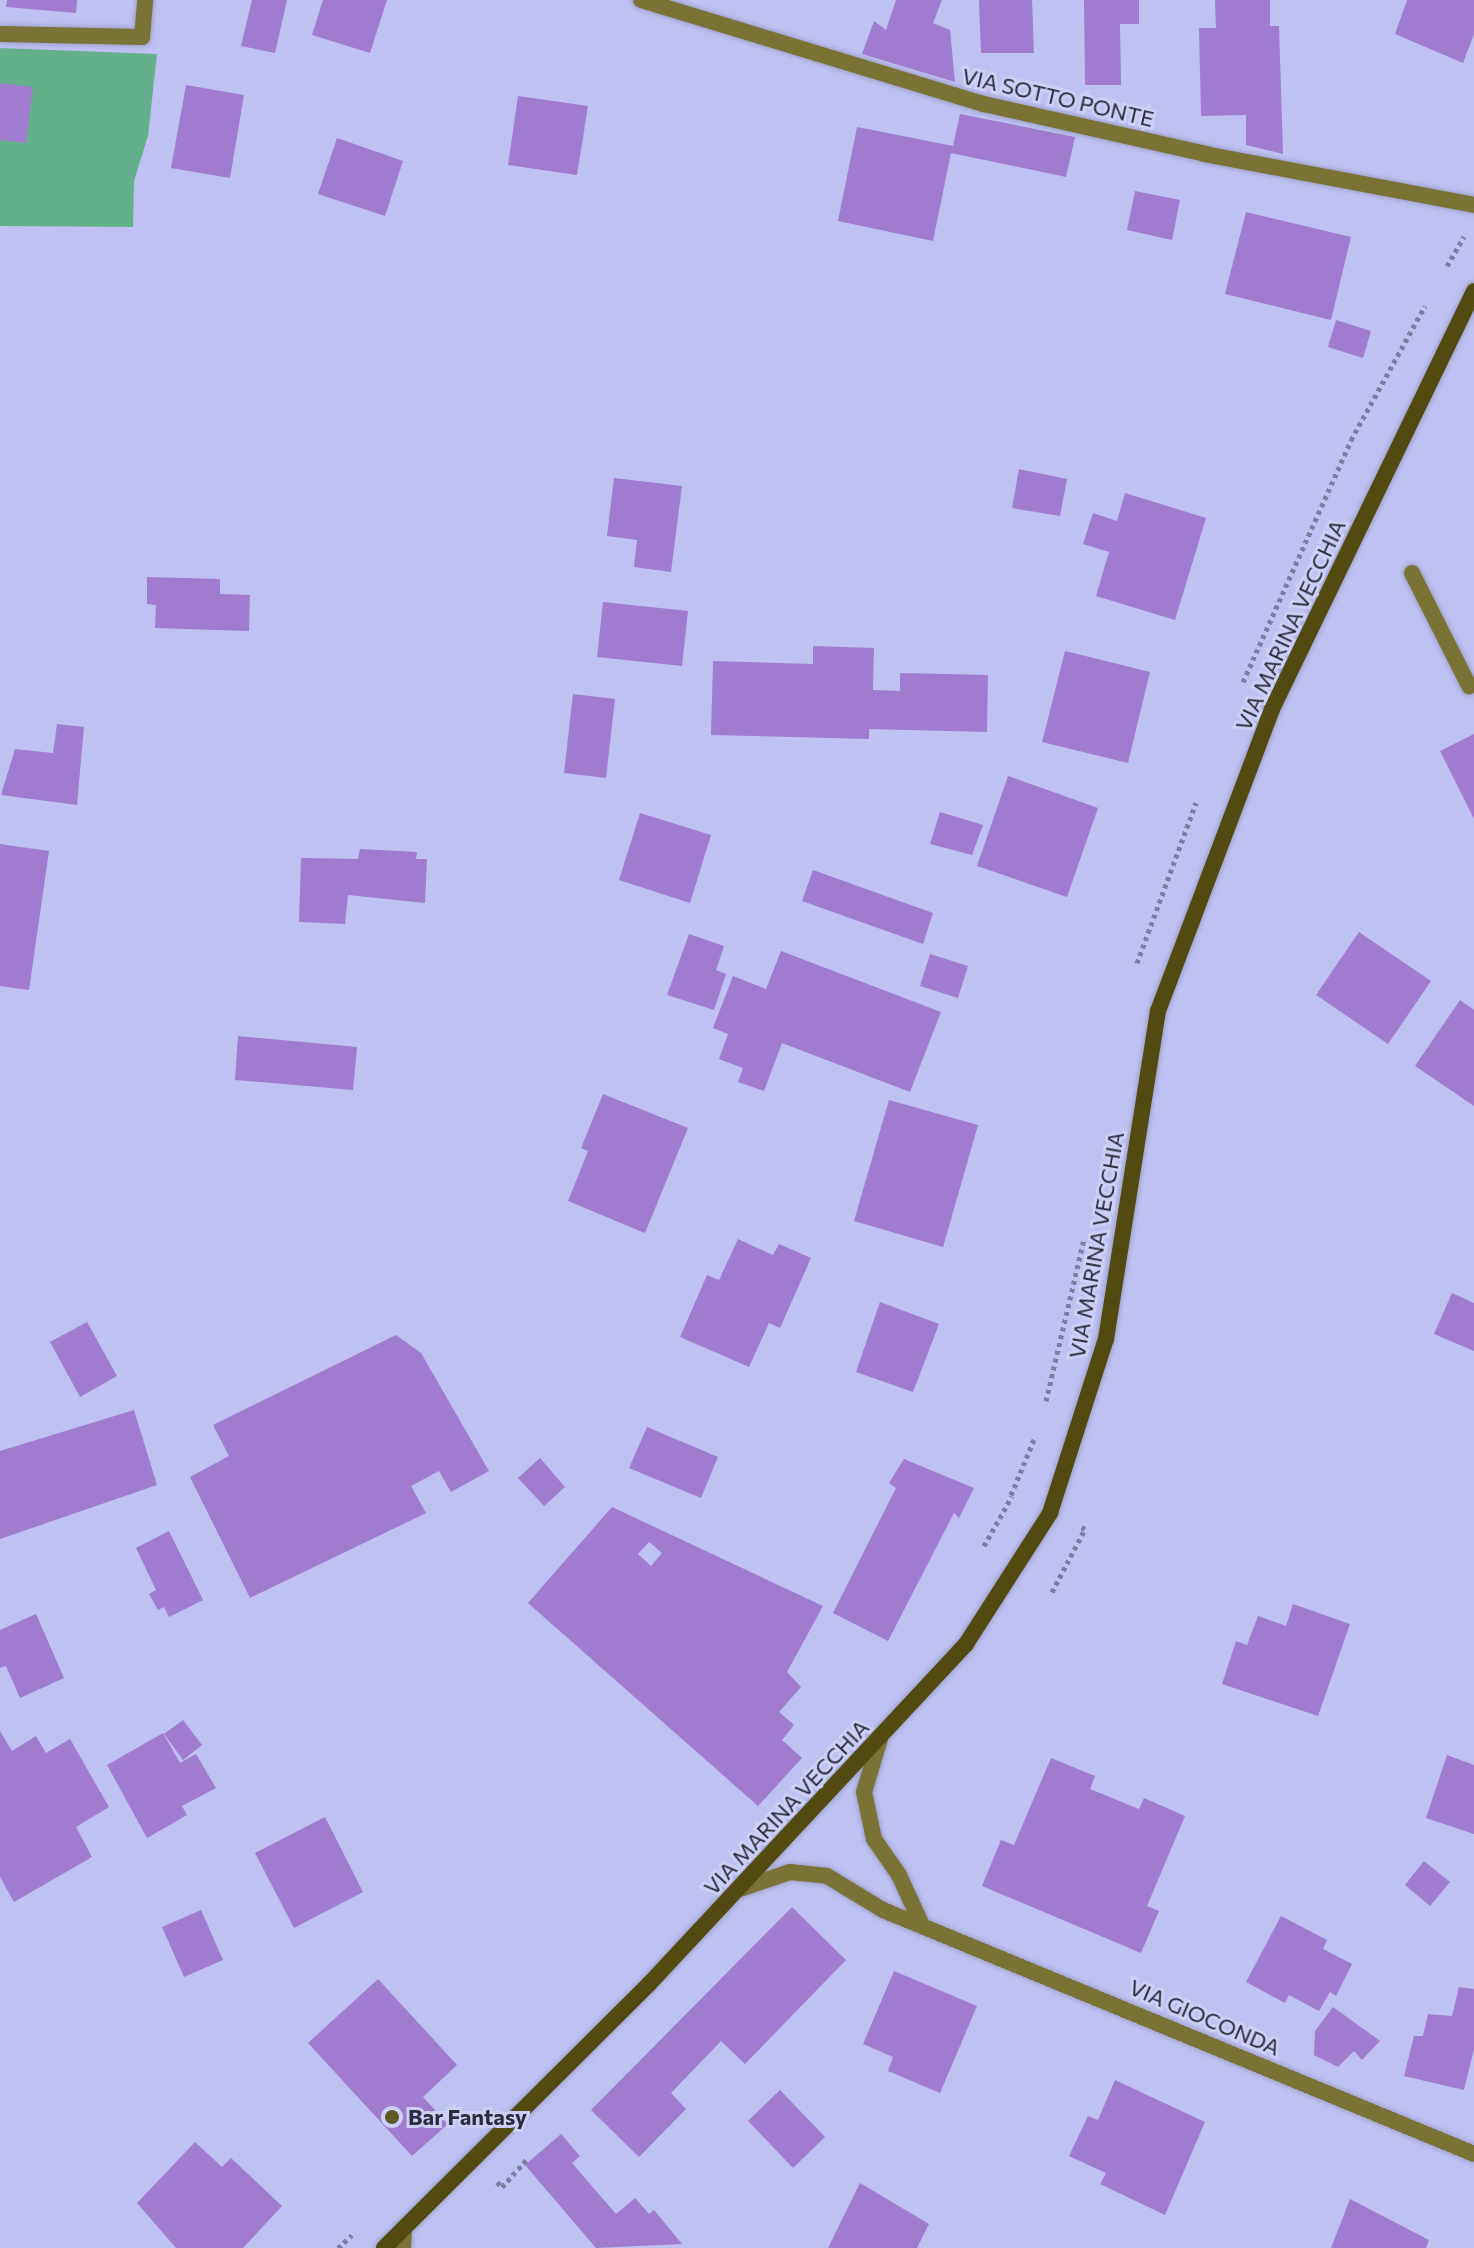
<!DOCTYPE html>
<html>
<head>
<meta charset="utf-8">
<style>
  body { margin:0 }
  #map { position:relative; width:1474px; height:2248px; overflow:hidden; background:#bfc1f2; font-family:Commissioner,sans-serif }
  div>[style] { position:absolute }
  .green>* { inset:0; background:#64b08d }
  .building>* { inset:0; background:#9f7ccd }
  .path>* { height:5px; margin-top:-2.5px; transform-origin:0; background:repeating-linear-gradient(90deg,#7c7da0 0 4px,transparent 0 8px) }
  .roads { filter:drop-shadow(0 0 2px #9ea0ca) drop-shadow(0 0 2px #9ea0ca) }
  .service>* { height:16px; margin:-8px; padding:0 8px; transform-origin:8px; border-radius:8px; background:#7a7336 }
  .minor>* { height:16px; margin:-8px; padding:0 8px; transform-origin:8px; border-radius:8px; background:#7a7336 }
  .secondary>* { height:16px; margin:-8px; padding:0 8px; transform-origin:8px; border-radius:8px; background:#514b12 }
  .dots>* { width:22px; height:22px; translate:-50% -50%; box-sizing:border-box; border:4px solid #cdcff6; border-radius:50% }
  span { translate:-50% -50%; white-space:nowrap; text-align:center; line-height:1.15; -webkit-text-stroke:6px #cdcff6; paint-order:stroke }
  .street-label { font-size:22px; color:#2a2b3d }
  .poi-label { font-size:22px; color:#2a2b3d; font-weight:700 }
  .left { translate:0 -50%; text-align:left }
</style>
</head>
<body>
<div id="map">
  <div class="green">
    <div style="clip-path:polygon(0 48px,157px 54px,148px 136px,134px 181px,133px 227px,0 226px)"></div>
  </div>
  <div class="building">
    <div style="clip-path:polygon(7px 0,77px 0,76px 13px,6px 7px)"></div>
    <div style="clip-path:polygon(252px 0,287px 0,275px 53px,241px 46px)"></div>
    <div style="clip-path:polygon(323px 0,387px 0,370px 53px,312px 35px)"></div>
    <div style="clip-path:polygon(896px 0,942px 0,933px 23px,950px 30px,955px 82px,862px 54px,874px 21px,886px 30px)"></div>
    <div style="clip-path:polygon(979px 0,1032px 0,1034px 53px,981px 53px)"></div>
    <div style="clip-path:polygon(1084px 0,1139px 0,1139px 24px,1120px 24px,1121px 85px,1085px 85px)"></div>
    <div style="clip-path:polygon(1215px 0,1270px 0,1270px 26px,1279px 26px,1283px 154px,1246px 145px,1246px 115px,1201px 116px,1199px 28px,1216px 28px)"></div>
    <div style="clip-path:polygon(1407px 0,1474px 0,1474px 34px,1463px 63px,1395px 34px)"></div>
    <div style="clip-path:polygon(0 83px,33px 87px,26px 143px,0 140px)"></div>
    <div style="clip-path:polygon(186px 85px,244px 95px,230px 178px,171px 168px)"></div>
    <div style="clip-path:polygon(518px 96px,588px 106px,577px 175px,508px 165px)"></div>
    <div style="clip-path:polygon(960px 114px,1075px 137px,1066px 177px,951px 153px,933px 241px,838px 221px,857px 127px,953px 146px)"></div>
    <div style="clip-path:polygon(337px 138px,403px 161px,385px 216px,318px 194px)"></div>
    <div style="clip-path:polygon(1135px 191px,1180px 200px,1172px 240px,1127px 230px)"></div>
    <div style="clip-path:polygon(1246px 212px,1351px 237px,1331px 320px,1225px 294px)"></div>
    <div style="clip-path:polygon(1336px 320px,1371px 331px,1363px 358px,1328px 347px)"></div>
    <div style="clip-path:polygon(1019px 469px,1067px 479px,1060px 516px,1012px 508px)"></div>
    <div style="clip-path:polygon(614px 478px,682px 486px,671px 572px,634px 567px,637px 540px,607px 536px)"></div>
    <div style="clip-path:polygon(1125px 493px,1206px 518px,1175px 620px,1096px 596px,1109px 552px,1083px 544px,1093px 513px,1117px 521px)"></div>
    <div style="clip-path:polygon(147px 577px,220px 579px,220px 594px,250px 595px,249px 631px,155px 628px,156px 605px,147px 604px)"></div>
    <div style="clip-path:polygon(603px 602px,688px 611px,682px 666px,597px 657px)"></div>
    <div style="clip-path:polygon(813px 646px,874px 648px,873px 690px,900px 691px,900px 673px,988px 675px,987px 732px,869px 729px,869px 739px,711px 735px,713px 661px,813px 664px)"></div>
    <div style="clip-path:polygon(1065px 651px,1150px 672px,1128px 763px,1042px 742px)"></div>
    <div style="clip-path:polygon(573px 694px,615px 699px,606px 778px,564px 773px)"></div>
    <div style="clip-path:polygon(57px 724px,84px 727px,77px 805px,1px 795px,15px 749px,53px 753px)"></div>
    <div style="clip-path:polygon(1474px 734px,1474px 819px,1440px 751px)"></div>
    <div style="clip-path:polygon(1008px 776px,1098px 808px,1067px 897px,977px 866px)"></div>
    <div style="clip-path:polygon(940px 812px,983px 825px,972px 855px,930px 844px)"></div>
    <div style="clip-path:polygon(640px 813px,711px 835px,690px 903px,619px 880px)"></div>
    <div style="clip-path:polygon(0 844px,49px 851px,29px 990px,0 986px)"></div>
    <div style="clip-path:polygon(360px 849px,417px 852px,416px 859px,427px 859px,425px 903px,348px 895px,345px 924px,299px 922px,301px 858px,358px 859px)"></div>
    <div style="clip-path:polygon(813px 870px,933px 913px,923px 944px,802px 901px)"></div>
    <div style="clip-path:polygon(1359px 932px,1431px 981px,1388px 1044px,1316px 995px)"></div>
    <div style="clip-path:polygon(689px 934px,724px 946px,716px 970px,726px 974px,714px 1010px,667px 995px)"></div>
    <div style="clip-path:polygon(781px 951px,941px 1012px,910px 1092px,782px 1043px,764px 1091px,738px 1082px,743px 1068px,719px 1059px,728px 1034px,713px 1028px,733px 976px,766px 989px)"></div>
    <div style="clip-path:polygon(930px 954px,968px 966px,958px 998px,920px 986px)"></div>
    <div style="clip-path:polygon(1460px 1000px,1474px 1010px,1474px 1106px,1415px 1066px)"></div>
    <div style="clip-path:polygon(238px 1036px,357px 1047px,353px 1090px,235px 1080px)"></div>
    <div style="clip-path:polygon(603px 1094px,688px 1128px,645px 1233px,568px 1201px,588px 1151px,581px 1148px)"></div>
    <div style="clip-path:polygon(889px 1100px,978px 1125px,943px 1247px,854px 1221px)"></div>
    <div style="clip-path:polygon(738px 1239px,773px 1255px,779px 1244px,811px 1258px,780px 1328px,769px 1323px,749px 1367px,680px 1337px,707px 1275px,719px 1280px)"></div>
    <div style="clip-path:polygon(1452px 1293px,1474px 1303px,1474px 1351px,1434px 1334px)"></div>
    <div style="clip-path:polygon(880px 1302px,939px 1324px,913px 1392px,856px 1372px)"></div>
    <div style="clip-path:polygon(87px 1322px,117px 1376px,80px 1397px,50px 1342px)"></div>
    <div style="clip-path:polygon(396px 1335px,421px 1353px,489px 1471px,451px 1492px,439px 1471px,411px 1486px,426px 1513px,250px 1598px,190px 1477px,229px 1456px,213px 1425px)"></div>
    <div style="clip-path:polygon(134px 1410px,157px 1485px,0 1539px,0 1451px)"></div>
    <div style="clip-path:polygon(647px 1427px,718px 1457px,701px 1498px,629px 1468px)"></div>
    <div style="clip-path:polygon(540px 1458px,565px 1487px,544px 1506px,518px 1478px)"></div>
    <div style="clip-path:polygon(904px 1459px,974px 1488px,959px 1518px,954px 1513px,888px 1641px,833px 1613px,896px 1488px,889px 1483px)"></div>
    <div style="clip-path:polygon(evenodd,612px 1507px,823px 1606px,787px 1672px,801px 1687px,779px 1712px,794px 1725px,782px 1740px,802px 1758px,758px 1806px,528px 1603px,612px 1507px,649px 1542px,662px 1553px,651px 1566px,638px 1554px,649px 1542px)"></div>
    <div style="clip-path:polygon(169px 1531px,203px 1600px,169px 1617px,164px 1607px,158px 1610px,149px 1594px,156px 1590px,136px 1548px)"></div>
    <div style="clip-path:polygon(1293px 1604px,1350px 1624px,1318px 1716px,1222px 1684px,1236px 1641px,1247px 1645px,1258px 1616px,1286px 1626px)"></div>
    <div style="clip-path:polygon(36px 1614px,64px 1678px,20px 1698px,6px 1666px,0 1668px,0 1630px)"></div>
    <div style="clip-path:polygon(183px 1720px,202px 1745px,183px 1760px,164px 1734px)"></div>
    <div style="clip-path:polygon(0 1731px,12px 1751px,36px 1736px,46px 1753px,70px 1739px,109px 1807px,76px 1827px,92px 1857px,14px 1902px,0 1877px)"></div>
    <div style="clip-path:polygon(163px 1733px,180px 1763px,196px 1754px,216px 1788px,182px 1806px,187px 1815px,147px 1838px,107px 1765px)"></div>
    <div style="clip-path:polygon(1447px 1755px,1474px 1765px,1474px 1834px,1426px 1818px)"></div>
    <div style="clip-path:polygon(1051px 1758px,1095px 1776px,1090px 1789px,1139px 1809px,1144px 1798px,1185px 1816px,1147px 1906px,1159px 1911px,1141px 1953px,982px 1886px,1001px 1840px,1014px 1845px)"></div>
    <div style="clip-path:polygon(325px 1817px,363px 1892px,294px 1928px,255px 1853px)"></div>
    <div style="clip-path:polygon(1424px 1861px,1450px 1882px,1430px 1906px,1405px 1885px)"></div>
    <div style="clip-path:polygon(792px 1907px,846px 1960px,745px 2064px,721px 2041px,671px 2093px,686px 2109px,639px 2157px,591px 2110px)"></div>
    <div style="clip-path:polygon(201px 1910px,223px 1960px,184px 1977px,162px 1927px)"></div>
    <div style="clip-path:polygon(1281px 1916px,1327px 1940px,1323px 1949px,1352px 1964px,1336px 1996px,1330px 1992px,1319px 2011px,1289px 1995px,1285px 2003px,1246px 1982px)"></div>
    <div style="clip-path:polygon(894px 1971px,977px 2006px,940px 2093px,888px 2071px,893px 2057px,863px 2044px)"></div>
    <div style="clip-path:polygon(378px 1979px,457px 2065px,423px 2097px,448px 2124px,412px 2156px,308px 2043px)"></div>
    <div style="clip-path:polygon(1459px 1987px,1474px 1989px,1474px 2049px,1464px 2090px,1404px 2076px,1414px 2036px,1423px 2036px,1428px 2014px,1452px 2016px)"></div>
    <div style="clip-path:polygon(1333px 2007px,1380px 2041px,1362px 2060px,1354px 2051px,1338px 2067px,1314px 2055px,1315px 2031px)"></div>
    <div style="clip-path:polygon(1115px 2080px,1205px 2122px,1165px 2215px,1100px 2184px,1106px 2173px,1069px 2156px,1088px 2116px,1098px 2120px)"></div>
    <div style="clip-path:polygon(780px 2090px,825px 2137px,793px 2168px,748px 2121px)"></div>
    <div style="clip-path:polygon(561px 2134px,580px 2156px,572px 2163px,616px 2214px,635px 2198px,649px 2214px,654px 2210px,682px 2244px,596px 2248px,525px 2165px)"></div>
    <div style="clip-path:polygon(195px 2142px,222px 2167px,231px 2158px,282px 2206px,243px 2248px,176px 2248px,137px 2203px)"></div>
    <div style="clip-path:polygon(860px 2183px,929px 2224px,917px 2248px,828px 2248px)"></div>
    <div style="clip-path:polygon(1350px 2199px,1429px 2240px,1426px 2248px,1331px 2248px)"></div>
  </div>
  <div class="path">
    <div style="left:1447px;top:266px;width:34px;rotate:-60deg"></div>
    <div style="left:1243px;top:682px;width:265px;rotate:-65.9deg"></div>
    <div style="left:1351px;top:440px;width:153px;rotate:-61.1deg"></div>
    <div style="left:1137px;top:963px;width:171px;rotate:-69.8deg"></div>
    <div style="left:1046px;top:1401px;width:166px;rotate:-76.8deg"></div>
    <div style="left:1011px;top:1495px;width:63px;rotate:-67.5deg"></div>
    <div style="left:984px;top:1546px;width:57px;rotate:-60.8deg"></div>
    <div style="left:1052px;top:1592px;width:71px;rotate:-62.4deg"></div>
    <div style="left:1085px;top:1529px;width:7px;rotate:-153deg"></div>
    <div style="left:497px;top:2182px;width:7px;rotate:45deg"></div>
    <div style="left:502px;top:2187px;width:39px;rotate:-48deg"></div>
    <div style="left:338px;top:2248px;width:19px;rotate:-43deg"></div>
  </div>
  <div class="roads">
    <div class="service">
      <div style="left:1412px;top:573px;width:127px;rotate:63.2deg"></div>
    </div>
    <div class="minor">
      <div style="left:641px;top:0;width:358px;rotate:16.9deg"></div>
      <div style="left:984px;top:104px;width:227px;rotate:12.7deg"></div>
      <div style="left:1205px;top:154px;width:274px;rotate:10.7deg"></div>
      <div style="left:0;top:34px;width:142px;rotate:1.2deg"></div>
      <div style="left:142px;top:37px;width:37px;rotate:-85deg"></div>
      <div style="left:880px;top:1739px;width:55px;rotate:106.8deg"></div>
      <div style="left:864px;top:1792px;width:48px;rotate:78deg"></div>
      <div style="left:874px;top:1839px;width:44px;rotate:55.2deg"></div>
      <div style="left:899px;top:1875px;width:51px;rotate:65.5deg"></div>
      <div style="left:740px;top:1889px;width:53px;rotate:-18.8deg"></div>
      <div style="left:790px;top:1872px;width:37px;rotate:6deg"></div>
      <div style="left:827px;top:1876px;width:66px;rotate:31.3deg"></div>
      <div style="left:883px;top:1910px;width:639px;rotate:22.43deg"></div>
      <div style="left:403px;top:2248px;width:20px;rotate:-87deg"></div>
    </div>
    <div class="secondary">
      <div style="left:384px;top:2248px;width:375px;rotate:-44.9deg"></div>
      <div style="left:650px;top:1983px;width:463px;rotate:-47deg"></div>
      <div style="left:966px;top:1644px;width:156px;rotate:-57.3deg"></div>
      <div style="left:1050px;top:1513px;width:183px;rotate:-72.2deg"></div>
      <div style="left:1106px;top:1339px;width:332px;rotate:-81deg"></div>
      <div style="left:1158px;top:1011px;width:323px;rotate:-69.3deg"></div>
      <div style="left:1272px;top:709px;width:464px;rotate:-64.2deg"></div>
    </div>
  </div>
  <div class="dots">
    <div style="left:392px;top:2117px;background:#5f5925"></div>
  </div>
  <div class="street-label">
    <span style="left:1058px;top:97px;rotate:13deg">VIA SOTTO PONTE</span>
    <span style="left:1290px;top:625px;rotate:-65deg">VIA MARINA VECCHIA</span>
    <span style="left:1096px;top:1245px;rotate:-80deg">VIA MARINA VECCHIA</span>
    <span style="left:786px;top:1807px;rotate:-47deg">VIA MARINA VECCHIA</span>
    <span style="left:1205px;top:2017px;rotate:23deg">VIA GIOCONDA</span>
  </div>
  <div class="poi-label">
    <span class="left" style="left:408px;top:2117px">Bar Fantasy</span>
  </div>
</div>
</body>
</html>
